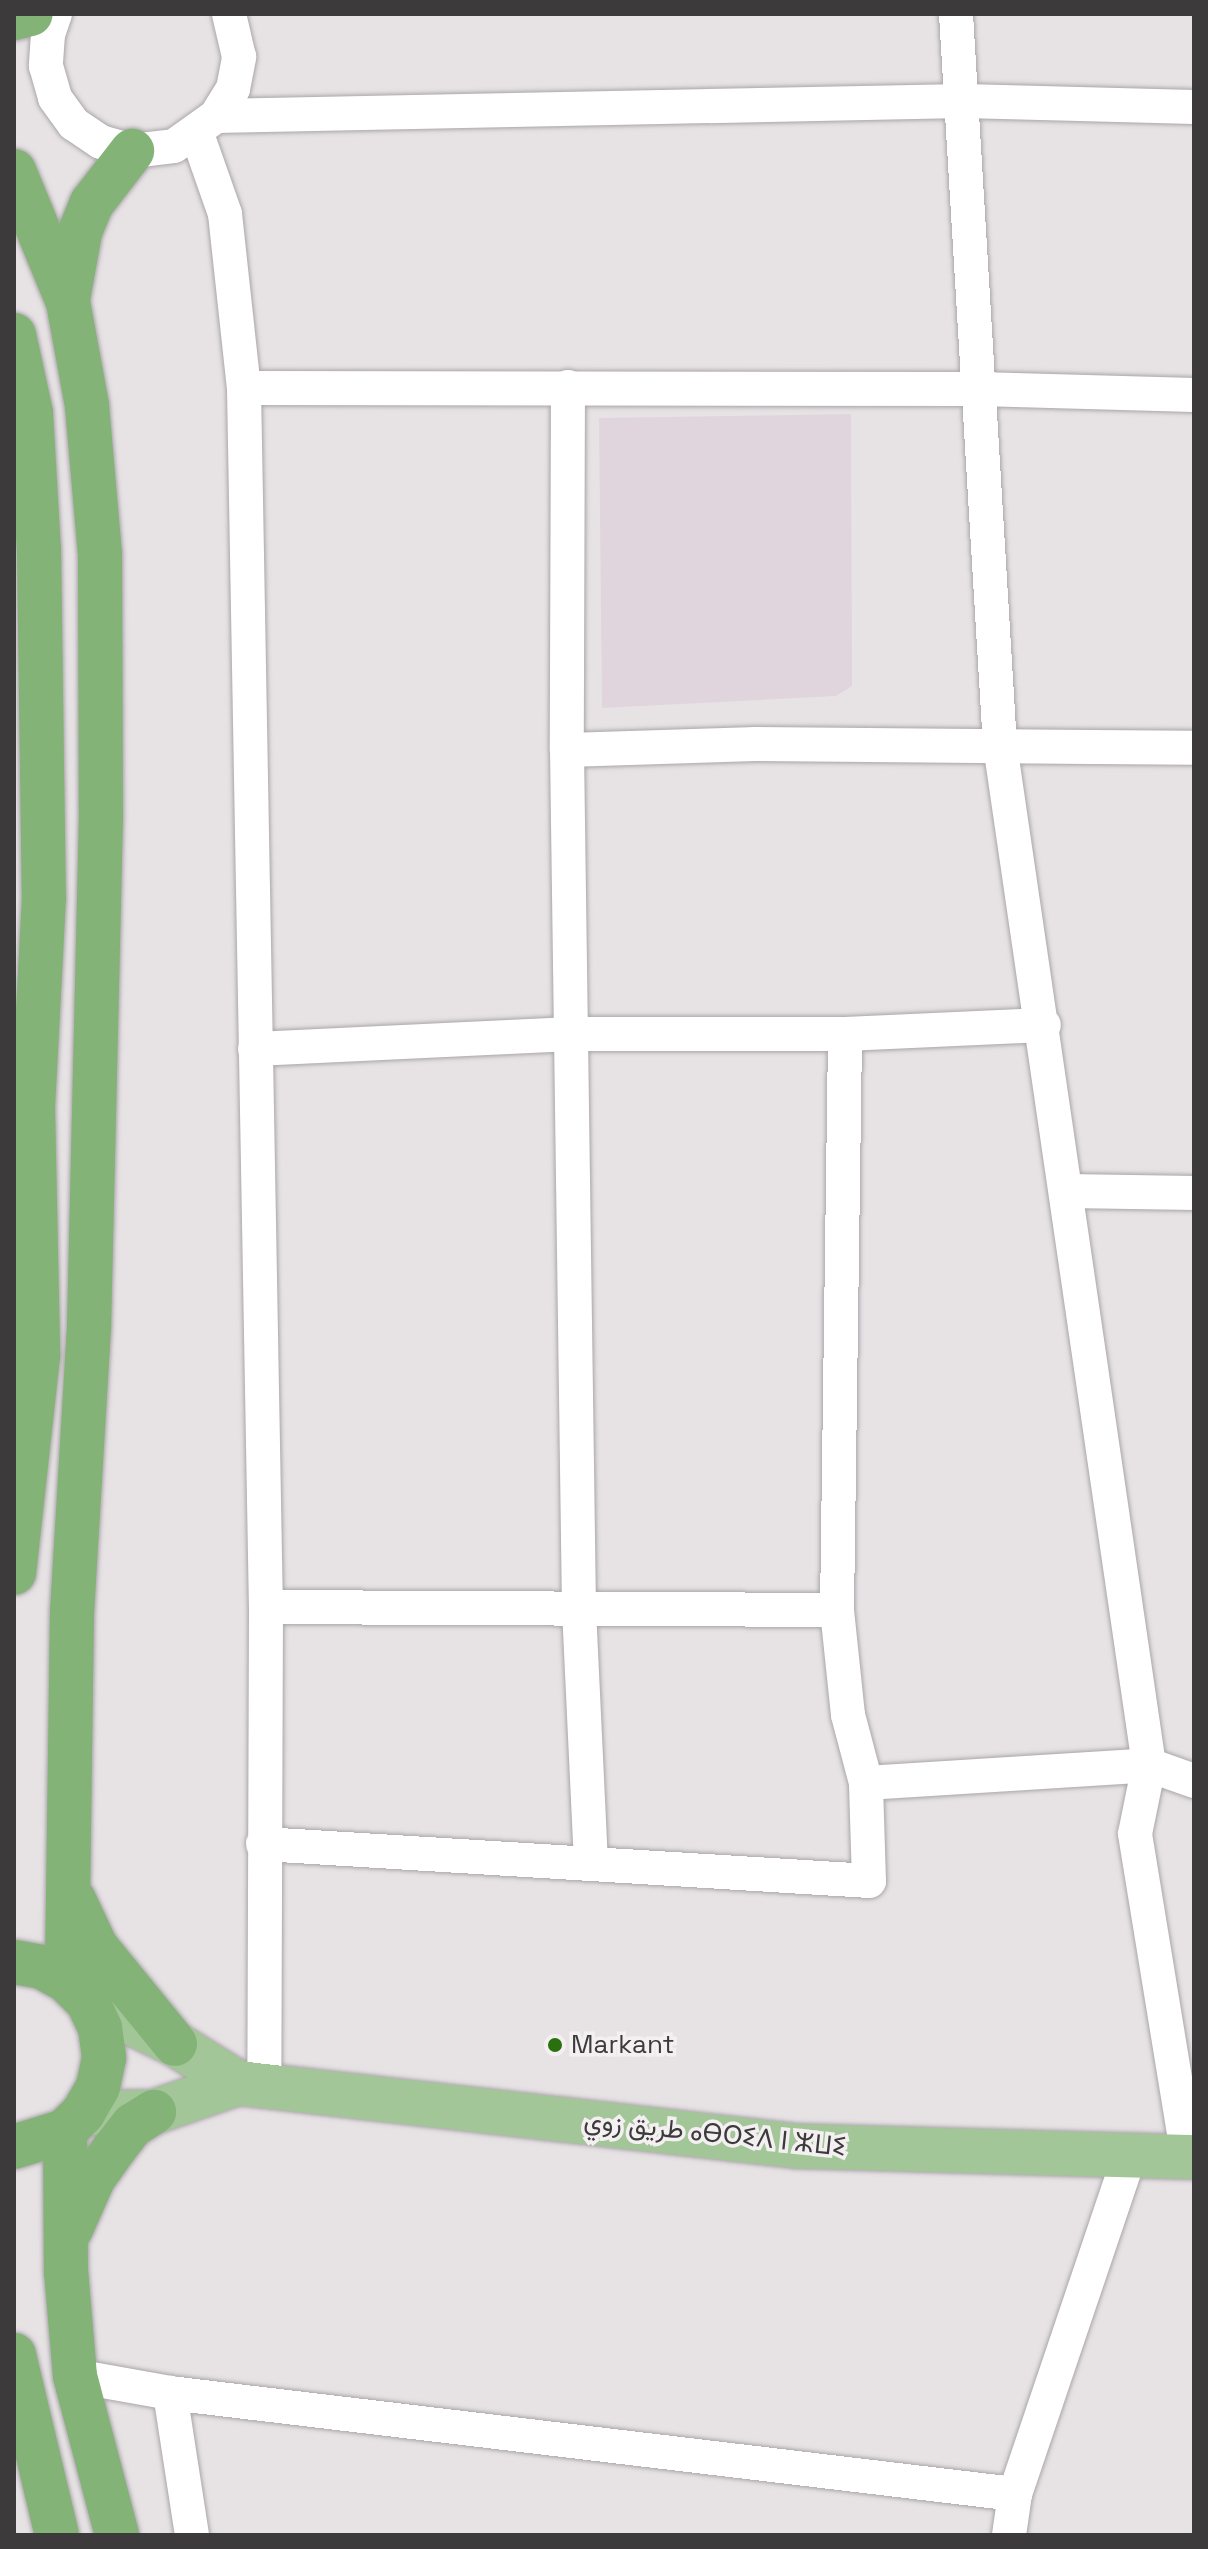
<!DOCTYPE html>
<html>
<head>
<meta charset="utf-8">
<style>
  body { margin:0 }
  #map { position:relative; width:1208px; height:2549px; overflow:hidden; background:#e7e3e5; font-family:"Space Grotesk",Vazirmatn,"Noto Sans Tifinagh",sans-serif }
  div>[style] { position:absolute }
  .built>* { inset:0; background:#e0d5dc }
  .roads { filter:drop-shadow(0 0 2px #aaa6a9) drop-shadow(0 0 2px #aaa6a9) }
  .minor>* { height:34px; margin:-17px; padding:0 17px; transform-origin:17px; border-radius:17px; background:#fff }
  .primary>* { height:44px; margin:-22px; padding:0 22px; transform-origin:22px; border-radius:22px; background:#a2c698 }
  .trunk>* { height:44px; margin:-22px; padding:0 22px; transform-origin:22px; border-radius:22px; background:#83b376 }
  .dots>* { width:22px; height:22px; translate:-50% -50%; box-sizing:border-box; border:4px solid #f4f0f2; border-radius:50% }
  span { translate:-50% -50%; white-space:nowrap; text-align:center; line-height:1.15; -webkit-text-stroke:7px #f4f0f2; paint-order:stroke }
  .poi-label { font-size:26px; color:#3c3a3b }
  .left { translate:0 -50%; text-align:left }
  .street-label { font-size:26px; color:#3c3a3b }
  .frame { position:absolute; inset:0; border:16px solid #3c3a3b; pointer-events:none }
</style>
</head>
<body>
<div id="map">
  <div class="built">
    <div style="clip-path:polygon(851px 414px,852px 686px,836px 696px,602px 708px,599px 418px)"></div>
  </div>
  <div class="roads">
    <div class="minor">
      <div style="left:55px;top:14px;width:21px;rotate:109deg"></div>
      <div style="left:48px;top:34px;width:32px;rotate:94deg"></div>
      <div style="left:46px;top:66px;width:33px;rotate:74deg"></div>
      <div style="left:55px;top:98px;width:32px;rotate:54deg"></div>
      <div style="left:74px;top:124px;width:32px;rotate:34deg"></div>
      <div style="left:101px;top:142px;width:32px;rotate:16deg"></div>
      <div style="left:132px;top:151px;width:42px;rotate:-6.8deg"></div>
      <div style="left:174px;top:146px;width:52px;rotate:-35.5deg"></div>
      <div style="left:216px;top:116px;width:32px;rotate:-58deg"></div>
      <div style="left:233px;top:89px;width:33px;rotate:-79deg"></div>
      <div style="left:239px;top:57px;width:44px;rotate:-103.1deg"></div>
      <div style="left:956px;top:14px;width:732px;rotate:86.56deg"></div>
      <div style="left:1000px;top:745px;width:1031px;rotate:81.69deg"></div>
      <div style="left:1149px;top:1765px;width:70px;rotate:101.5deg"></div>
      <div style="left:1135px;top:1834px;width:326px;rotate:80.7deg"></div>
      <div style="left:216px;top:116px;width:748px;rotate:-1.15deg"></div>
      <div style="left:964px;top:101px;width:230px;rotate:1.5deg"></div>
      <div style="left:197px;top:134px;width:85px;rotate:70.7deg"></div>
      <div style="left:225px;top:214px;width:175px;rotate:83.8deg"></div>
      <div style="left:244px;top:388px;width:1219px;rotate:88.97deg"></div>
      <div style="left:266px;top:1607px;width:478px;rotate:90.2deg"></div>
      <div style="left:568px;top:387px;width:363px;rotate:90.2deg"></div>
      <div style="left:567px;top:750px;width:859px;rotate:89.2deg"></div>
      <div style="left:579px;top:1609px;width:253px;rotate:87.3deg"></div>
      <div style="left:244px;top:388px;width:735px;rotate:0.08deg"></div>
      <div style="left:979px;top:389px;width:215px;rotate:1.6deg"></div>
      <div style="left:567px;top:750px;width:189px;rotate:-1.8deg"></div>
      <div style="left:756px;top:744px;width:438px;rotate:0.5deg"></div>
      <div style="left:255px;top:1049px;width:317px;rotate:-2.7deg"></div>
      <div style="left:572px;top:1034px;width:273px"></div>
      <div style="left:845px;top:1034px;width:199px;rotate:-2.6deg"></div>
      <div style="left:1069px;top:1191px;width:125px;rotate:0.9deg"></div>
      <div style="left:266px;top:1607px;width:571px;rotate:0.3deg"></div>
      <div style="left:866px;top:1783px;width:284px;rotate:-3.6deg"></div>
      <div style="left:1149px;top:1765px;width:48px;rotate:19.6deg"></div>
      <div style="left:263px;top:1844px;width:607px;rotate:3.49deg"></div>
      <div style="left:869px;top:1881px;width:98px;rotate:-91.8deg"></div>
      <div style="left:866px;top:1783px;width:70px;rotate:-104.8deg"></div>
      <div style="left:848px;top:1715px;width:106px;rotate:-96deg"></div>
      <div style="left:837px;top:1610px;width:576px;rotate:-89.2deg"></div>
      <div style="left:75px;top:2376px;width:97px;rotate:10.1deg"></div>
      <div style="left:170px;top:2393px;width:851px;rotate:6.82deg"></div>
      <div style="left:170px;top:2393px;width:144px;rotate:81.2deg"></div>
      <div style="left:1009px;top:2535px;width:41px;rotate:-81.7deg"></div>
      <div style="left:1015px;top:2494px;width:358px;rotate:-71.3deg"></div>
    </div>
    <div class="primary">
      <div style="left:238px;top:2083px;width:562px;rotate:6.44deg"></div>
      <div style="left:796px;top:2146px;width:398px;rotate:1.6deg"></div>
      <div style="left:83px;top:2113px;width:71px;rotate:-0.8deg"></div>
      <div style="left:154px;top:2112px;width:89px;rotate:-19deg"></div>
      <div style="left:238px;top:2083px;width:74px;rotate:-148.2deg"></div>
      <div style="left:175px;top:2044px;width:97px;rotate:-154.2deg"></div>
    </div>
    <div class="trunk">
      <div style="left:14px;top:18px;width:17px;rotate:-13deg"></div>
      <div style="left:14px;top:171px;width:142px;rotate:67.6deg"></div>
      <div style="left:68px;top:302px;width:106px;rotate:79.6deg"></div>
      <div style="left:87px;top:406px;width:149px;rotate:85deg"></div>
      <div style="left:100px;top:554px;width:261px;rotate:89.8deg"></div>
      <div style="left:101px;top:815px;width:512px;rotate:91.34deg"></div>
      <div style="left:89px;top:1327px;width:286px;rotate:93.4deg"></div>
      <div style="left:72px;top:1612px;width:369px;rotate:90.8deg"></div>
      <div style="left:68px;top:299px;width:68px;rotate:-79.8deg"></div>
      <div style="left:80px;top:232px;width:31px;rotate:-68deg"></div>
      <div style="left:92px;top:203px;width:66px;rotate:-52.4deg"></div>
      <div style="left:14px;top:335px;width:80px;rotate:77.7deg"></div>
      <div style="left:31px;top:413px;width:137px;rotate:86.7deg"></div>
      <div style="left:39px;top:550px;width:347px;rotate:89.2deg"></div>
      <div style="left:44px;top:897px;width:211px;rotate:93deg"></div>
      <div style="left:33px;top:1108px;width:248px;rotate:88.8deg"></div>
      <div style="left:38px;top:1356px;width:218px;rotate:96.3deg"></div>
      <div style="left:74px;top:1900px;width:52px;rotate:64.9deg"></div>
      <div style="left:96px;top:1947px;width:125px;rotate:50.8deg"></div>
      <div style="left:14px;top:1962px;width:28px;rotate:10deg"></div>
      <div style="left:42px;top:1967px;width:29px;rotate:29deg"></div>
      <div style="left:67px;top:1981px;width:30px;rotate:45deg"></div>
      <div style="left:88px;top:2002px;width:29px;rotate:65deg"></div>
      <div style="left:100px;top:2028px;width:30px;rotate:82deg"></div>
      <div style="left:104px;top:2058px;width:30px;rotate:102deg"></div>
      <div style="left:98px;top:2087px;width:30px;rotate:120deg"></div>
      <div style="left:83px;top:2113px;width:25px;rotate:135deg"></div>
      <div style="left:65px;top:2131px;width:53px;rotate:162.6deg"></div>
      <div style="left:65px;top:2131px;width:140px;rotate:89.6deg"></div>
      <div style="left:66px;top:2271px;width:105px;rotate:85.1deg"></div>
      <div style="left:75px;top:2376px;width:164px;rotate:75.2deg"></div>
      <div style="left:71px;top:2229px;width:55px;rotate:-66.3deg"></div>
      <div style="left:93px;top:2179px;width:37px;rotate:-55deg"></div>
      <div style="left:114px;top:2149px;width:31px;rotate:-52deg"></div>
      <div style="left:133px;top:2125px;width:25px;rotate:-32deg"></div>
      <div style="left:14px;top:2355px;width:185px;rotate:76.6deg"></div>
    </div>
  </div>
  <div class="dots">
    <div style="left:555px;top:2045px;background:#2a700f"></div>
  </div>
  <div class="poi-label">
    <span class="left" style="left:571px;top:2045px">Markant</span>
  </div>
  <div class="street-label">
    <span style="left:715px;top:2134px;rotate:6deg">طريق زوي ⴰⴱⵔⵉⴷ ⵏ ⵣⵡⵉ</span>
  </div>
  <div class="frame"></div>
</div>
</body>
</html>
